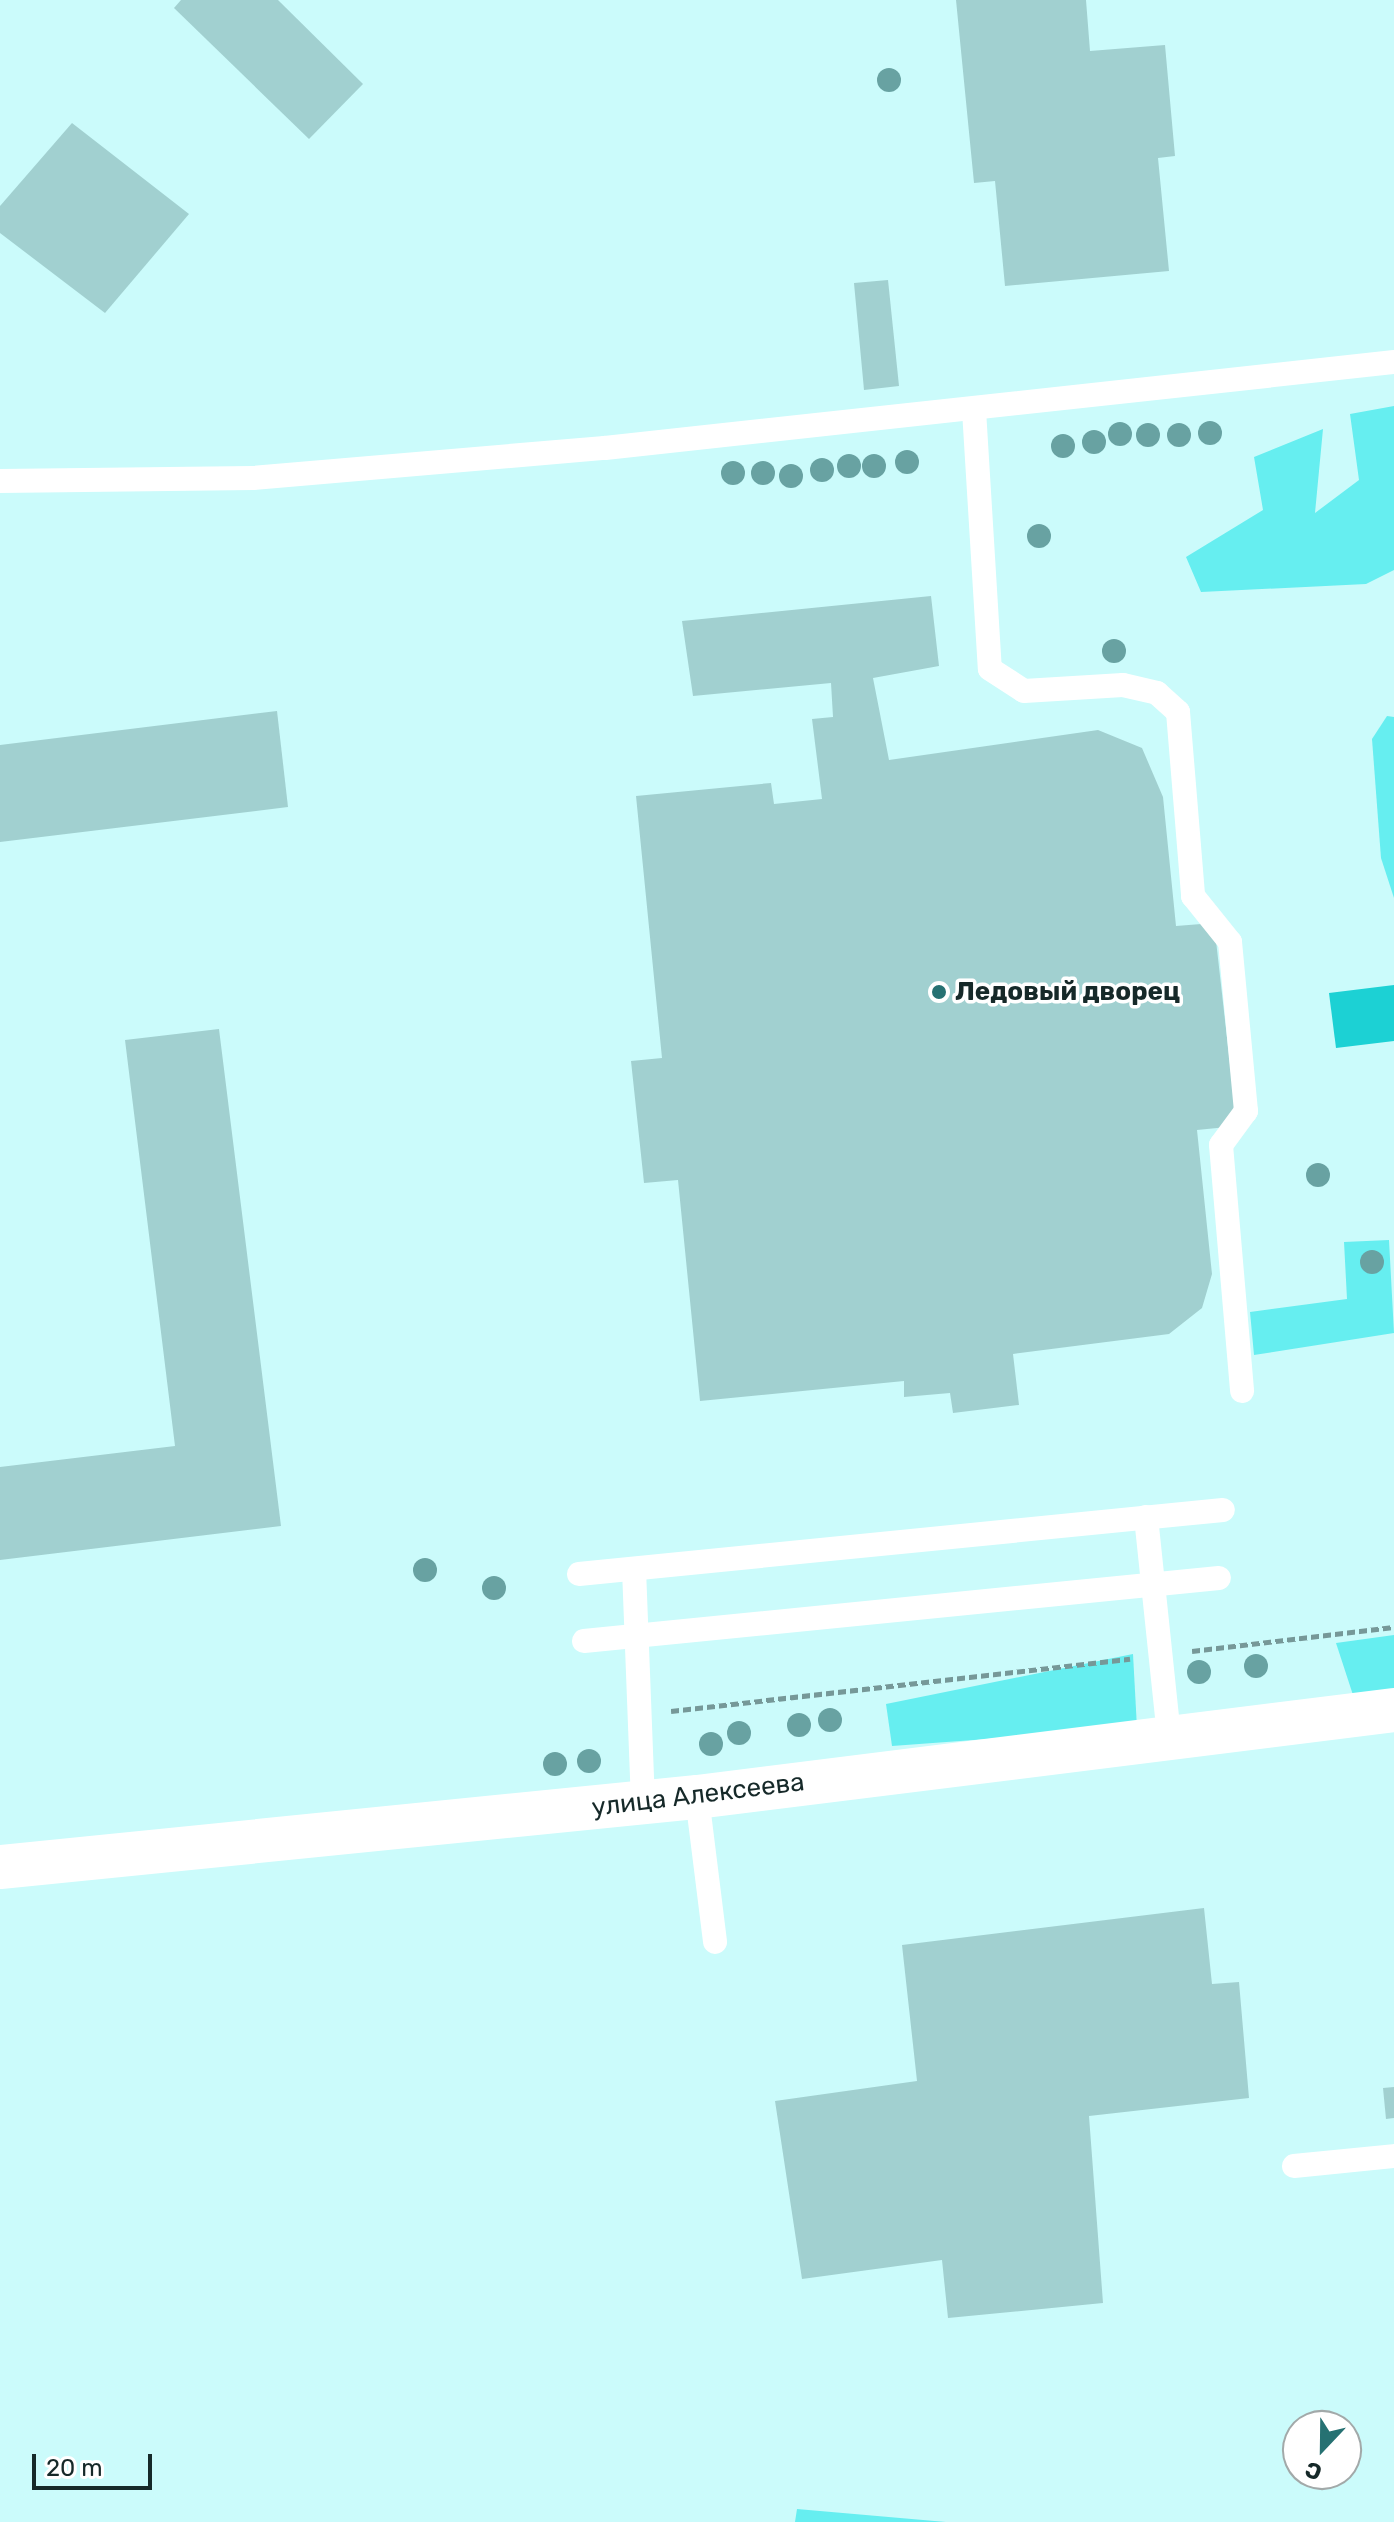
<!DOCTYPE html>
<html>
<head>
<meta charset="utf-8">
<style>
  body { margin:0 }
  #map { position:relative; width:1394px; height:2522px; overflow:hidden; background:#cbfbfb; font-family:Rubik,sans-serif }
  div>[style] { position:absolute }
  .green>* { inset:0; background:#66eef0 }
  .water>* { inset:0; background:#1cd1d4 }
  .building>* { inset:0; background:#a1d0d0 }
  .path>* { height:5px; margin-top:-2.5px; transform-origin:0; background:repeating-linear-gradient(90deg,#769898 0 8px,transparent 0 12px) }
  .lane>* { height:24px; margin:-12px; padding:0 12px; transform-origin:12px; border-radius:12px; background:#fff }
  .secondary>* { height:44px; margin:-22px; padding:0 22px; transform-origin:22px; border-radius:22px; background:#fff }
  .trees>* { width:24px; height:24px; margin:-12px; border-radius:50%; background:#68a2a2 }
  .dots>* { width:22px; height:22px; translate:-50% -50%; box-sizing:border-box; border:4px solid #fff; border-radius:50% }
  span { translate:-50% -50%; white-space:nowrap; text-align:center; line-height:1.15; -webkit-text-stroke:7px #fff; paint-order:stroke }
  .poi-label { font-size:26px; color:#162929; font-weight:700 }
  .left { translate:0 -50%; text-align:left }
  .street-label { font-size:26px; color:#162929 }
  .north { position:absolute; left:1282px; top:2410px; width:80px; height:80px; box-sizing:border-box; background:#fff; border:2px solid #a2a9a9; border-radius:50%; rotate:202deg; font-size:22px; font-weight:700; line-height:32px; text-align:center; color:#162929 }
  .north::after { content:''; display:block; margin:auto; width:28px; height:36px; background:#267172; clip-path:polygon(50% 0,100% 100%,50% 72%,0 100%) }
  .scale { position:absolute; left:32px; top:2454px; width:120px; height:36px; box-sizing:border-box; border:4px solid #162929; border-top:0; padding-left:10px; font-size:24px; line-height:28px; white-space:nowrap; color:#162929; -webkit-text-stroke:6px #fff; paint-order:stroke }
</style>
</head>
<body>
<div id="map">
  <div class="green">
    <div style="clip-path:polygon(1394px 406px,1394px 570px,1366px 584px,1201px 592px,1186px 557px,1263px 510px,1254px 457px,1323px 429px,1315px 513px,1359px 480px,1350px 414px)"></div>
    <div style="clip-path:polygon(1387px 716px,1394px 717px,1394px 898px,1381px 858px,1372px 739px)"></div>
    <div style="clip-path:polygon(1389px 1240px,1394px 1333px,1254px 1355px,1250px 1312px,1347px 1299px,1344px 1242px)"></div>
    <div style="clip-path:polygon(1394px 1635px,1394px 1693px,1353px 1695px,1336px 1643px)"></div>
    <div style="clip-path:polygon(1133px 1654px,1137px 1728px,892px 1746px,886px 1704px)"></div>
    <div style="clip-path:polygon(797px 2509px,946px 2522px,795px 2522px)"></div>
  </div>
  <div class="water">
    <div style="clip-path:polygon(1394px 985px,1394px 1041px,1336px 1048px,1329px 993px)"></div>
  </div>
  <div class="building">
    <div style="clip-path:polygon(181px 0,278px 0,363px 84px,309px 139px,174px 8px)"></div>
    <div style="clip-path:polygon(956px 0,1086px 0,1090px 51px,1165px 45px,1175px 156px,1158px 158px,1169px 271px,1005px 286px,995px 181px,974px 183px)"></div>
    <div style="clip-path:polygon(72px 123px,189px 214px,105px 313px,0 233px,0 206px)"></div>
    <div style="clip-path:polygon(888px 280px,899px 386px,864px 390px,854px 283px)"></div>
    <div style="clip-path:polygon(931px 596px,939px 666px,873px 678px,889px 760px,1098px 730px,1142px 748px,1163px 797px,1176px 926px,1214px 923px,1237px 1126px,1197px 1130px,1212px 1274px,1202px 1308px,1169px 1334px,1013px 1354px,1019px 1405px,953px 1413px,950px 1393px,904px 1397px,904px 1381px,700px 1401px,678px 1180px,644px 1183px,631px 1061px,662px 1058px,636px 796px,771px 783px,774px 804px,822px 799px,812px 719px,833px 717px,831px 683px,693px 696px,682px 621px)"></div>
    <div style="clip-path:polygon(277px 711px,288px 807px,0 842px,0 745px)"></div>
    <div style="clip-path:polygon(219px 1029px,281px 1526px,0 1560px,0 1467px,175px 1446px,125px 1040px)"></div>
    <div style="clip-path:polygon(1204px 1908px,1212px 1984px,1239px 1982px,1249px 2098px,1089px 2116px,1103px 2303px,948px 2318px,942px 2260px,802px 2279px,775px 2101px,917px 2081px,902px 1945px)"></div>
    <div style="clip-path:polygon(1394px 2087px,1394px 2118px,1386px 2119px,1383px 2088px)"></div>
  </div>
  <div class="path">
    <div style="left:1192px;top:1651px;width:203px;rotate:-6.8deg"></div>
    <div style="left:671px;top:1711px;width:462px;rotate:-6.5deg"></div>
  </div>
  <div class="lane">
    <div style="left:974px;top:410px;width:259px;rotate:86.5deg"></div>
    <div style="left:990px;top:669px;width:40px;rotate:32.9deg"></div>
    <div style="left:1024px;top:691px;width:99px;rotate:-3.5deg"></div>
    <div style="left:1123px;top:685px;width:35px;rotate:13deg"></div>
    <div style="left:1157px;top:693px;width:28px;rotate:42deg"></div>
    <div style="left:1178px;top:712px;width:185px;rotate:85.3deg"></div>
    <div style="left:1193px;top:896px;width:59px;rotate:51.2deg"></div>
    <div style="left:1230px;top:942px;width:170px;rotate:84.6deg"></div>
    <div style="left:1246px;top:1111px;width:42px;rotate:126.3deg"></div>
    <div style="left:1221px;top:1145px;width:247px;rotate:85.1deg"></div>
    <div style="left:0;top:481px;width:253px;rotate:-0.7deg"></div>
    <div style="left:253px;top:478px;width:353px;rotate:-4.9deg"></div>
    <div style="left:605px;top:448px;width:794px;rotate:-6.22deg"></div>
    <div style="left:1146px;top:1517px;width:221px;rotate:84deg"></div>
    <div style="left:634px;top:1569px;width:234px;rotate:87.8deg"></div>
    <div style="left:579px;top:1574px;width:647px;rotate:-5.68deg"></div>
    <div style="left:584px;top:1641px;width:638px;rotate:-5.67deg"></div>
    <div style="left:697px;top:1797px;width:146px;rotate:82.9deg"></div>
    <div style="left:1294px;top:2166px;width:100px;rotate:-5.7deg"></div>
  </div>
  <div class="secondary">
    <div style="left:0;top:1867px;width:701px;rotate:-5.74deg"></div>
    <div style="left:697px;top:1797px;width:702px;rotate:-7.11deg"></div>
  </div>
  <div class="trees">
    <div style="left:889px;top:80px"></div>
    <div style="left:1210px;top:433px"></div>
    <div style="left:1120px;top:434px"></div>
    <div style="left:1148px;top:435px"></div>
    <div style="left:1179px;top:435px"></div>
    <div style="left:1094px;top:442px"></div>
    <div style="left:1063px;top:446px"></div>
    <div style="left:907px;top:462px"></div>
    <div style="left:849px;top:466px"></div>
    <div style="left:874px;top:466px"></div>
    <div style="left:822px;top:470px"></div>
    <div style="left:733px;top:473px"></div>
    <div style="left:763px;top:473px"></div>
    <div style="left:791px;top:476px"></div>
    <div style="left:1039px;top:536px"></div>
    <div style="left:1114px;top:651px"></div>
    <div style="left:1318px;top:1175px"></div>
    <div style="left:1372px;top:1262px"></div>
    <div style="left:425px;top:1570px"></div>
    <div style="left:494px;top:1588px"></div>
    <div style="left:1256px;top:1666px"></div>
    <div style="left:1199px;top:1672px"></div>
    <div style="left:830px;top:1720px"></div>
    <div style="left:799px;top:1725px"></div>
    <div style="left:739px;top:1733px"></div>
    <div style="left:711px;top:1744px"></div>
    <div style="left:589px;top:1761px"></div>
    <div style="left:555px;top:1764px"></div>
  </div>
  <div class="dots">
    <div style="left:939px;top:992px;background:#267172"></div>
  </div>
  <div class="poi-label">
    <span class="left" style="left:955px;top:992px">Ледовый дворец</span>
  </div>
  <div class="street-label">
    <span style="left:698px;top:1795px;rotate:-7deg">улица Алексеева</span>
  </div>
  <div class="north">С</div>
  <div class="scale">20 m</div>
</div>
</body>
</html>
